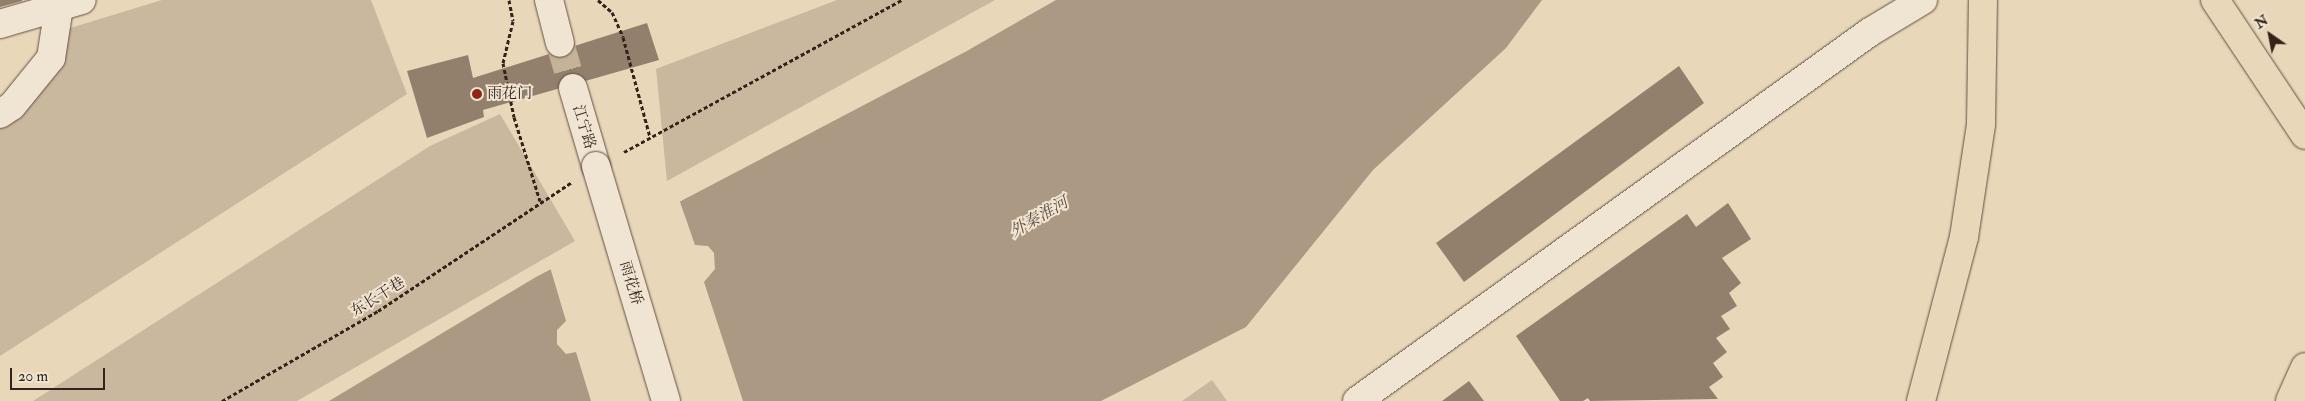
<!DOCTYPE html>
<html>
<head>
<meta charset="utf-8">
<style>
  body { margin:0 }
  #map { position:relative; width:2305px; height:401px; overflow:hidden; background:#e8d7b9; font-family:"IM FELL Double Pica","Noto Serif SC",serif }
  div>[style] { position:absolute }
  .green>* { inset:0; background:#cab89e }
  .water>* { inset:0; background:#ab9983 }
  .pier>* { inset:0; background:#e8d7b9 }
  .building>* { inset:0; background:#92806d }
  .minor-tunnel>* { height:28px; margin-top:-14px; transform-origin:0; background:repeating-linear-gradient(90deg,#c4b399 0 28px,transparent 0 42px) }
  .path>* { height:3px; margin-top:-1.5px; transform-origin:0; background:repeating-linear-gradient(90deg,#35221a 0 4px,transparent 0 6.5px) }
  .roads { filter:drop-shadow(0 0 1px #624f42) drop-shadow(0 0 1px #624f42) }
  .minor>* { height:28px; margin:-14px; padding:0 14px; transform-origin:14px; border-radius:14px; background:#f0e5d2 }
  .major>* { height:28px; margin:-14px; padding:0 14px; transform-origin:14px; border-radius:14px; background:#e8d7b9 }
  .highway>* { height:28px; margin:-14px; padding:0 14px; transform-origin:14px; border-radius:14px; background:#e8d7b9 }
  .bridges { filter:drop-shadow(0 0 1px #624f42) drop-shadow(0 0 1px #624f42) }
  .minor-bridge>* { height:28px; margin:-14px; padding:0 14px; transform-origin:14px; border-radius:14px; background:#f0e5d2 }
  .dots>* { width:14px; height:14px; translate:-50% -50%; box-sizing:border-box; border:2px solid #f0e5d2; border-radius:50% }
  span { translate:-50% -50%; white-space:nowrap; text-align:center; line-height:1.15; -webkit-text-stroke:4px #f0e5d2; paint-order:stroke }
  .poi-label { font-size:15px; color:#35221a }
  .left { translate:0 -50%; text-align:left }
  .street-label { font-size:15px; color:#35221a }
  .water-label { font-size:16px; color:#5e4c3f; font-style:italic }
  .north { position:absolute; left:2245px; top:10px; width:50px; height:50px; -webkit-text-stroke:4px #f0e5d2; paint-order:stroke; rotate:327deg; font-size:14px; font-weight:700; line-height:20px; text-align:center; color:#35221a }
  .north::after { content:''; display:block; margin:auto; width:18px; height:22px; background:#35221a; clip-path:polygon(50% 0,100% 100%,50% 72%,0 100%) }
  .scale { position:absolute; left:10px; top:368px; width:95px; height:22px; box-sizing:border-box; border:2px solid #35221a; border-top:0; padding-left:6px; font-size:15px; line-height:18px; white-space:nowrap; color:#35221a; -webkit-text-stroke:4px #f0e5d2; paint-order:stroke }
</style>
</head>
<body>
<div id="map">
  <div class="green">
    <div style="clip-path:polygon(162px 0,371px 0,407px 94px,0 356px,0 126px,51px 81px,67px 29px)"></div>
    <div style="clip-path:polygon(837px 0,995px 0,667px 181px,656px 69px)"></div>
    <div style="clip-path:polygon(500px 114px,575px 241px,297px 401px,33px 401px,430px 146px)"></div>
    <div style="clip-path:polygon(1212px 380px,1227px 401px,1182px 401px)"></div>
  </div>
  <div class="water">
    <div style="clip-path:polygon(1056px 0,1542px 0,1506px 48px,1373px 170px,1246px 327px,1101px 401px,329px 401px,536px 277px,965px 52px)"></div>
  </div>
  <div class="pier">
    <div style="clip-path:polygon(679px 199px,695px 245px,708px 246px,714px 253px,715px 269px,704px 282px,743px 401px,591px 401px,576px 352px,566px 354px,557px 344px,557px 330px,566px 321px,550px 267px)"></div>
  </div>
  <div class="building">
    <div style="clip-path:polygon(0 0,22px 0,22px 1px,0 7px)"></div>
    <div style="clip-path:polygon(647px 23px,659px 60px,483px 110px,484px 117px,427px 138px,407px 71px,468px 55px,473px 78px)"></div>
    <div style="clip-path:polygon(1679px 66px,1704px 103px,1464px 282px,1436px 243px)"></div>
    <div style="clip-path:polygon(1728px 203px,1751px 239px,1722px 258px,1741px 283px,1729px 293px,1737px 306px,1721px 316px,1730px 329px,1716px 338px,1727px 352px,1713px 363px,1723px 377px,1709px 387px,1718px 399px,1590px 401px,1588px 398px,1583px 401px,1560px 401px,1516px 336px,1687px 214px,1696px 227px)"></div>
    <div style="clip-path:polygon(1469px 381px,1484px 401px,1442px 401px)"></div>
  </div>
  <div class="minor-tunnel">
    <div style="left:560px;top:43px;width:47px;rotate:73.9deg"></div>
  </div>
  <div class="path">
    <div style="left:509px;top:0;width:21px;rotate:79deg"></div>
    <div style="left:513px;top:21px;width:43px;rotate:103.4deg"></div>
    <div style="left:503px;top:63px;width:55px;rotate:78.5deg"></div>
    <div style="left:514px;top:117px;width:88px;rotate:72.8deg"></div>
    <div style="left:598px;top:0;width:18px;rotate:41deg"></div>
    <div style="left:612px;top:12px;width:27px;rotate:66deg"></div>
    <div style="left:623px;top:37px;width:104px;rotate:74.9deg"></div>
    <div style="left:624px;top:152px;width:317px;rotate:-28.7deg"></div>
    <div style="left:222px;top:401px;width:180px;rotate:-30deg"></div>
    <div style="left:378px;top:311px;width:232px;rotate:-33.6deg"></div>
  </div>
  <div class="roads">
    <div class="minor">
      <div style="left:549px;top:0;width:44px;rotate:75.7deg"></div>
      <div style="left:0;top:24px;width:85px;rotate:-16.3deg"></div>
      <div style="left:573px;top:88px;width:81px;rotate:73.6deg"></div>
      <div style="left:0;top:114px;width:14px;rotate:-34deg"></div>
      <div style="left:12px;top:106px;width:62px;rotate:-50.9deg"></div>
      <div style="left:51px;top:58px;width:52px;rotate:-81.1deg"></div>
      <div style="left:1357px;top:401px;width:632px;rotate:-35.73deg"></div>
      <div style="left:1870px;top:32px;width:62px;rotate:-31.1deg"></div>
    </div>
    <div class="major">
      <div style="left:2215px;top:0;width:162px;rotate:56.3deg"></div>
      <div style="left:2290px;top:401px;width:37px;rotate:-66deg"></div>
    </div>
    <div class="highway">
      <div style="left:1921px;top:401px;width:170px;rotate:-75.3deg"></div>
      <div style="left:1964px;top:237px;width:114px;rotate:-81.4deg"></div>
      <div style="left:1981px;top:124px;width:124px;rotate:-89.1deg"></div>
    </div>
  </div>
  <div class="bridges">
    <div class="minor-bridge">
      <div style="left:596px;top:166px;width:245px;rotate:73.4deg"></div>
    </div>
  </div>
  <div class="dots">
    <div style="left:477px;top:94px;background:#8f2418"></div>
  </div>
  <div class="poi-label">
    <span class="left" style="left:487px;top:94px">雨花门</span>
  </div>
  <div class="street-label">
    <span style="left:584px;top:127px;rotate:73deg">江宁路</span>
    <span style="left:631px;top:283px;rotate:73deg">雨花桥</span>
    <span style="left:378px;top:297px;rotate:-32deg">东长干巷</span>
  </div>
  <div class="water-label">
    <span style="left:1039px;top:217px;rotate:-30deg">外秦淮河</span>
  </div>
  <div class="north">N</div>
  <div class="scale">20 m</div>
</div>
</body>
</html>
